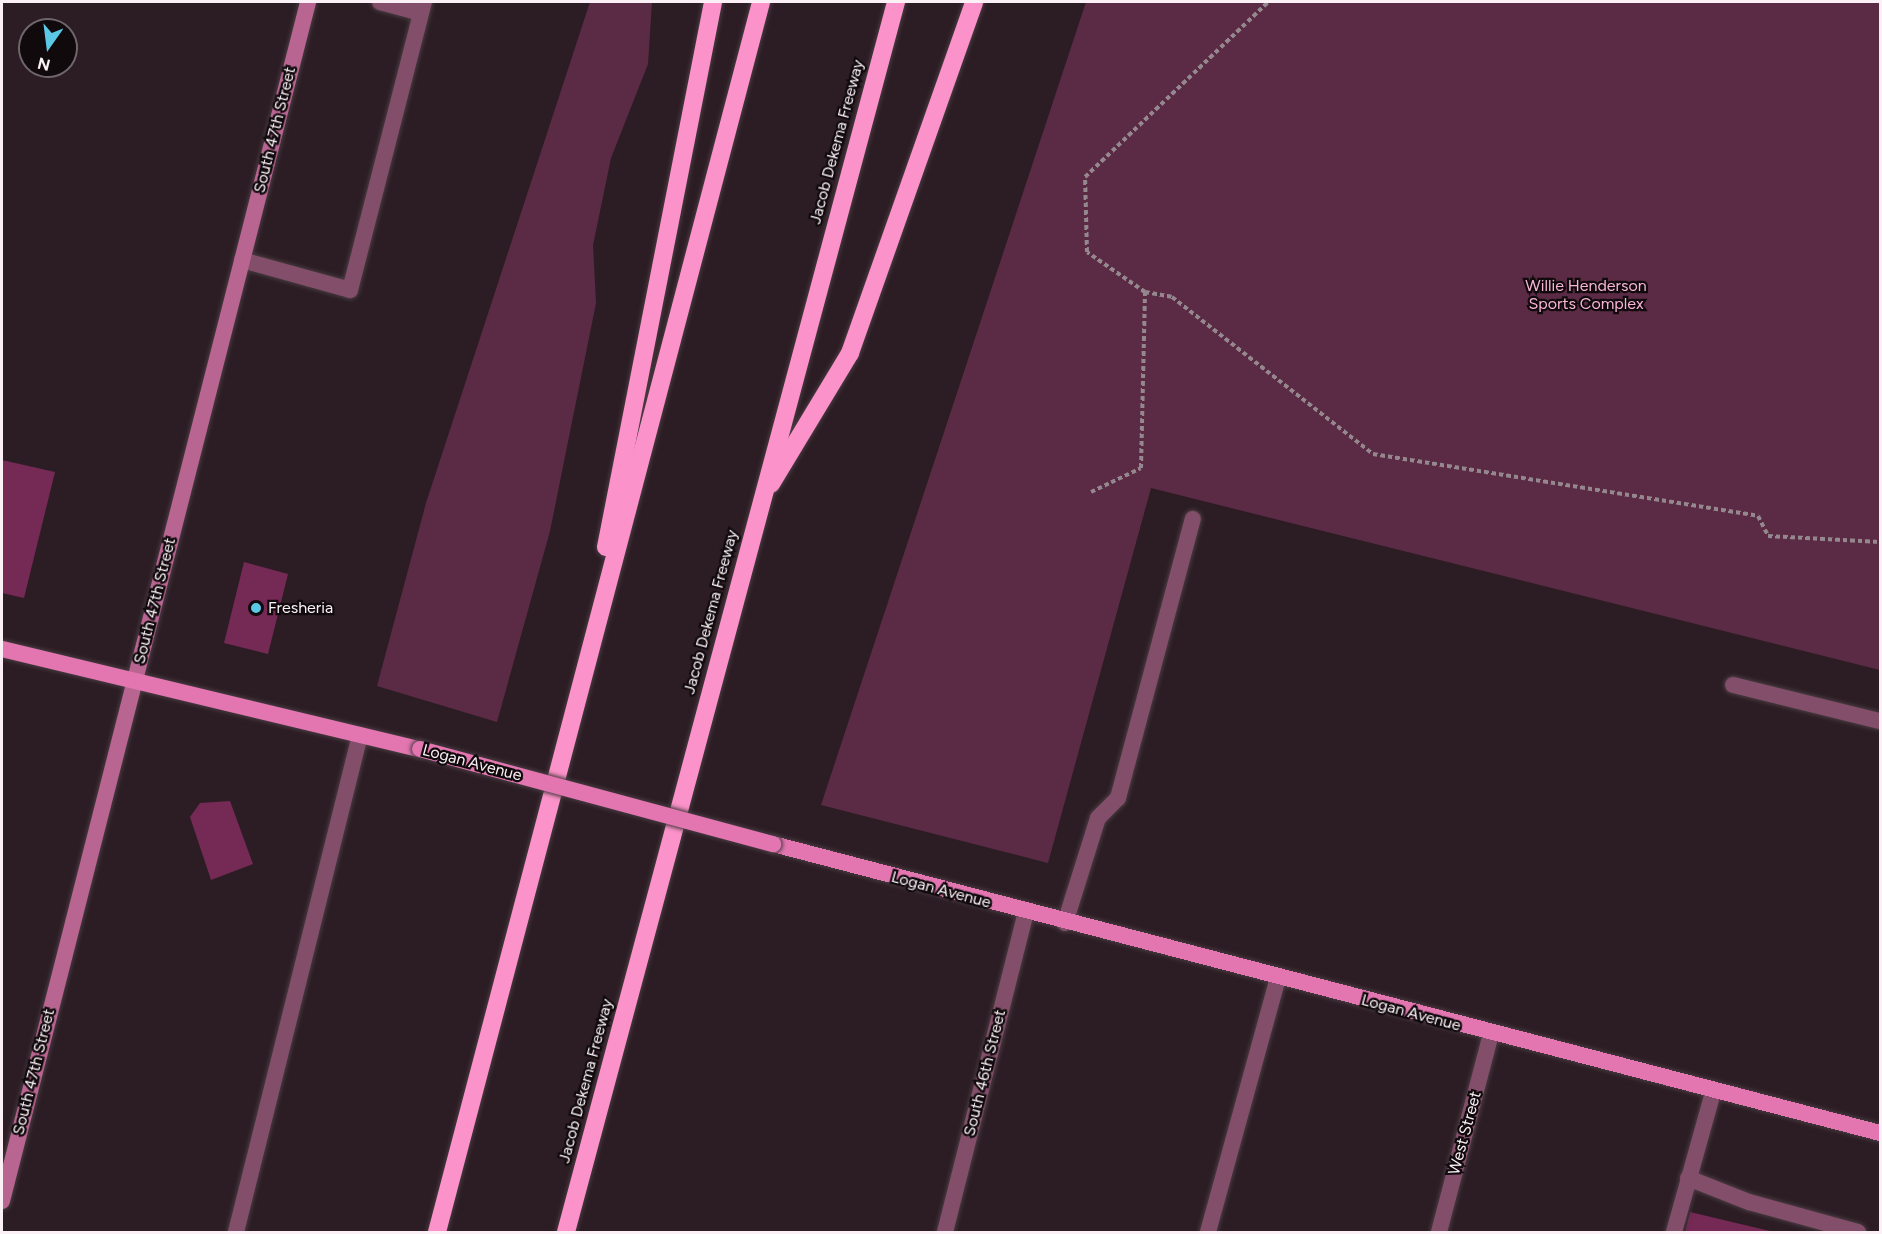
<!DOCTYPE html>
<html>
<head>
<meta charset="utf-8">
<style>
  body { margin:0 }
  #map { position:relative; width:1882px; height:1234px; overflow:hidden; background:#2c1d24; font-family:Figtree,sans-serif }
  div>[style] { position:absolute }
  .green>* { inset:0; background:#5b2b45 }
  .building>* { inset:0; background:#752955 }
  .path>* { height:4px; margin-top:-2px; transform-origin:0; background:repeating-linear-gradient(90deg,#94878d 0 4.5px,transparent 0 7.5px) }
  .roads { filter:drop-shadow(0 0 2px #493b41) drop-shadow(0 0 2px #493b41) }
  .service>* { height:16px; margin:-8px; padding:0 8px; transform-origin:8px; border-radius:8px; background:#834e69 }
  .minor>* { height:16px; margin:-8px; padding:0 8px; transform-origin:8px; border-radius:8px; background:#834e69 }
  .secondary>* { height:16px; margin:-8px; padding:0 8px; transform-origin:8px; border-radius:8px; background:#b96592 }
  .primary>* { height:16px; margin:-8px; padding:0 8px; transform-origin:8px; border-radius:8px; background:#e376b1 }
  .motorway>* { height:18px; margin:-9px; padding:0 9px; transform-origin:9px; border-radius:9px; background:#fb92c9 }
  .bridges { filter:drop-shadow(0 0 2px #493b41) drop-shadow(0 0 2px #493b41) }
  .primary-bridge>* { height:16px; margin:-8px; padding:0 8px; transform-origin:8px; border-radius:8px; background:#e376b1 }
  .dots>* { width:16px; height:16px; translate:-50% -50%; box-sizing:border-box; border:3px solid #100a0d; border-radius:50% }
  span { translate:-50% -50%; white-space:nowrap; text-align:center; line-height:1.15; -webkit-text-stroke:4.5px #100a0d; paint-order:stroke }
  .street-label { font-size:16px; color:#faf0f5 }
  .park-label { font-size:16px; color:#f8b5d6 }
  .poi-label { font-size:16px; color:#faf0f5 }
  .left { translate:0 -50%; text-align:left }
  .frame { position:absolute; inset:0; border:3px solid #faf0f5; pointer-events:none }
  .north { position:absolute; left:18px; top:18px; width:60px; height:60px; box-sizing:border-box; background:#100a0d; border:2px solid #6e666a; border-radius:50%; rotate:194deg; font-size:16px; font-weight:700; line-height:24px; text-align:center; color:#faf0f5 }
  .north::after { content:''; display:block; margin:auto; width:21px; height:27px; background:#5bc8e6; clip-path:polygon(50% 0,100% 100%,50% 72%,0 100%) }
</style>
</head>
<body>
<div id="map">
  <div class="green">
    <div style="clip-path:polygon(590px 2px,652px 2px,648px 64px,611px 158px,593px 245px,596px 303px,550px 531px,497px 722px,377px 686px,426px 503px)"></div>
    <div style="clip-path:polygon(1086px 2px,1880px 2px,1880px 670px,1151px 488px,1048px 863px,821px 805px)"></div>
  </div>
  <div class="building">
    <div style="clip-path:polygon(2px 460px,55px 472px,24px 598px,2px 593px)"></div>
    <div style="clip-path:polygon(244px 562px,288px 574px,268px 654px,224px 643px)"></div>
    <div style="clip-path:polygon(230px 801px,253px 864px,211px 880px,190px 817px,200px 803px)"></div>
    <div style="clip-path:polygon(1690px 1212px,1774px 1232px,1685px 1232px)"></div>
  </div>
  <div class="path">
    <div style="left:1145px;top:292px;width:70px;rotate:-145.4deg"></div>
    <div style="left:1087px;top:252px;width:75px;rotate:-91.5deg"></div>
    <div style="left:1085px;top:177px;width:253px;rotate:-43.7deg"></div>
    <div style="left:1091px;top:492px;width:55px;rotate:-25.6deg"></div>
    <div style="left:1141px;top:468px;width:176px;rotate:-88.7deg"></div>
    <div style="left:1145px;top:292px;width:27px;rotate:10deg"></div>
    <div style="left:1172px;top:297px;width:255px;rotate:38deg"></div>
    <div style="left:1373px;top:454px;width:390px;rotate:9.1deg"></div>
    <div style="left:1758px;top:516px;width:22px;rotate:63deg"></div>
    <div style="left:1768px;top:536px;width:112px;rotate:3.1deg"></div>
  </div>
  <div class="roads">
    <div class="service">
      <div style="left:380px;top:2px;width:42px;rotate:15deg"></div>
      <div style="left:242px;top:260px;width:112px;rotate:15.5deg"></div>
      <div style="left:350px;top:290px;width:297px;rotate:-75.6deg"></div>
      <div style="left:1733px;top:685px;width:151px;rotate:13.8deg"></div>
      <div style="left:1065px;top:923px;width:110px;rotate:-72.6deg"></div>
      <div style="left:1098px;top:818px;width:28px;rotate:-45deg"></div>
      <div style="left:1118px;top:798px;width:289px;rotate:-75deg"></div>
      <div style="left:1688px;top:1178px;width:66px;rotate:21.5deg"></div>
      <div style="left:1749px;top:1202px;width:113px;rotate:15.4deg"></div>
      <div style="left:236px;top:1232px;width:512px;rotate:-75.99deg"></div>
      <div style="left:1208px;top:1232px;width:263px;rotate:-74.6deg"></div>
      <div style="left:1674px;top:1232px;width:145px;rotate:-74.4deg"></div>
    </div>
    <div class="minor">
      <div style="left:945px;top:1232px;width:329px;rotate:-75.8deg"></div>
      <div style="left:1439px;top:1232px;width:205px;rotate:-75.3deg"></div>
    </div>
    <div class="secondary">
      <div style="left:2px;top:1201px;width:1237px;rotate:-75.68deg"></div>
    </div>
    <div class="primary">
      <div style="left:2px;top:649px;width:430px;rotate:13.5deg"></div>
      <div style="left:773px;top:844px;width:1144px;rotate:14.63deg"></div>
    </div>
    <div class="motorway">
      <div style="left:771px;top:484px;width:153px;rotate:-58.9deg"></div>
      <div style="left:850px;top:353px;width:372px;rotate:-70.5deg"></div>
      <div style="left:606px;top:547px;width:555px;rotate:-78.89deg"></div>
      <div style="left:437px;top:1232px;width:1272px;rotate:-75.24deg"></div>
      <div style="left:566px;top:1232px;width:1273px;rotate:-74.98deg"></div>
    </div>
  </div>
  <div class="bridges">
    <div class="primary-bridge">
      <div style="left:420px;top:749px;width:366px;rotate:15.1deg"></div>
    </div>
  </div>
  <div class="dots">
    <div style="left:256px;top:608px;background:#5bc8e6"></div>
  </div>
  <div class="street-label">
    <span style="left:275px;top:130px;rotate:-76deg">South 47th Street</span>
    <span style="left:837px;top:142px;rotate:-75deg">Jacob Dekema Freeway</span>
    <span style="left:155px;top:601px;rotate:-76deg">South 47th Street</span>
    <span style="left:711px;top:612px;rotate:-75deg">Jacob Dekema Freeway</span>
    <span style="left:472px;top:763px;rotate:15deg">Logan Avenue</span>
    <span style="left:941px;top:890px;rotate:15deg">Logan Avenue</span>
    <span style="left:1411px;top:1013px;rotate:15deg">Logan Avenue</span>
    <span style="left:34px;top:1072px;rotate:-76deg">South 47th Street</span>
    <span style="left:985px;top:1073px;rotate:-76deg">South 46th Street</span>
    <span style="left:586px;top:1081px;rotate:-75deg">Jacob Dekema Freeway</span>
    <span style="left:1465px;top:1133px;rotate:-75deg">West Street</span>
  </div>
  <div class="park-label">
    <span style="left:1586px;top:295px">Willie Henderson<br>Sports Complex</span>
  </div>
  <div class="poi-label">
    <span class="left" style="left:268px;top:608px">Fresheria</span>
  </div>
  <div class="frame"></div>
  <div class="north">N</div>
</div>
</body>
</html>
